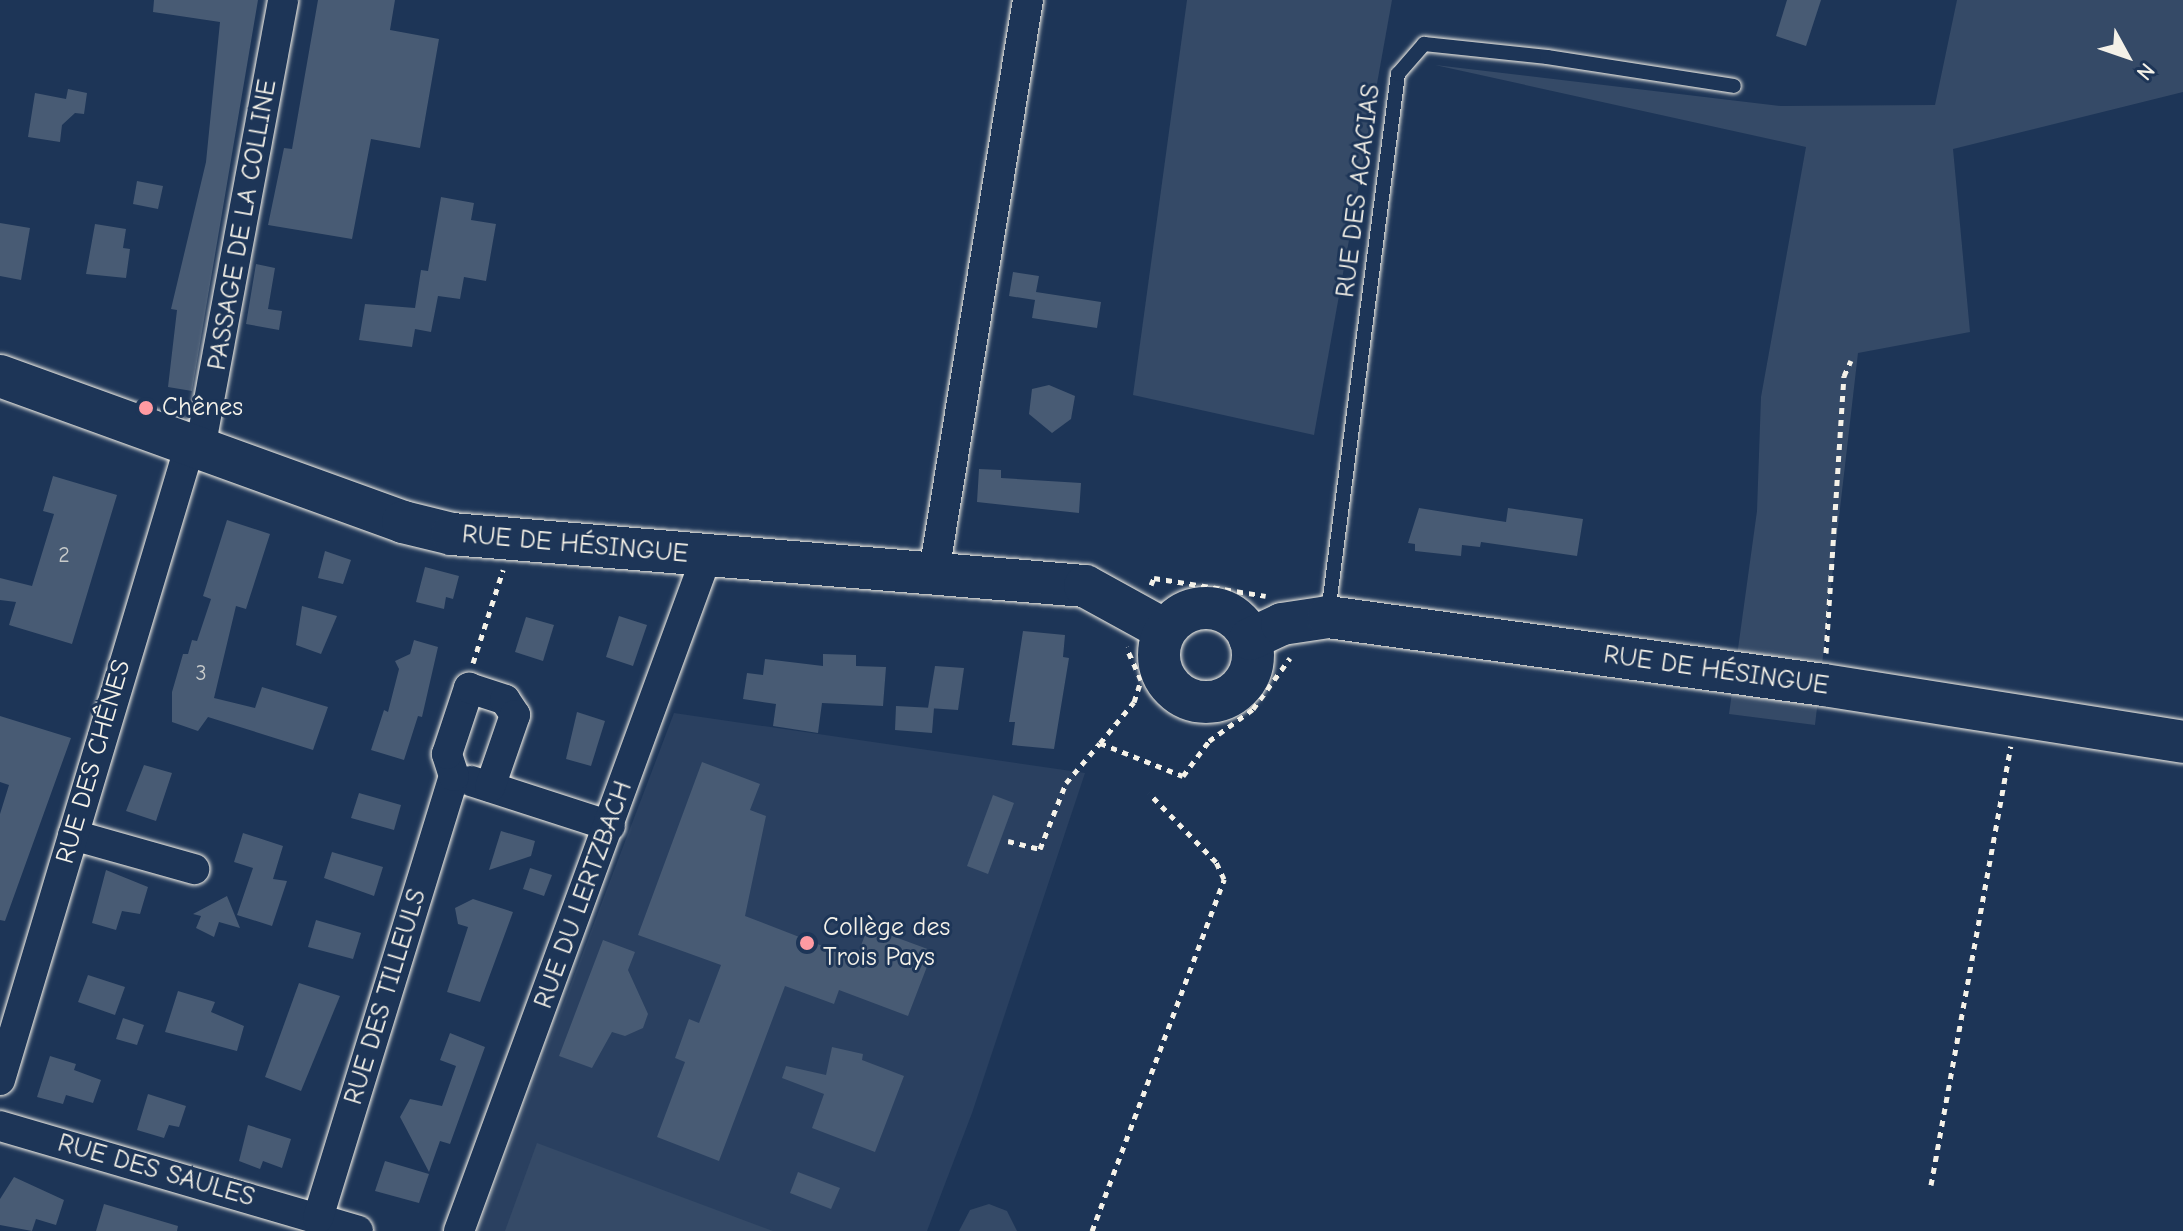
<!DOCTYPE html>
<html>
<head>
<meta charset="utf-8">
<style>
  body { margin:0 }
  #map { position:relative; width:2183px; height:1231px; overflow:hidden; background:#1d3557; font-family:"Comic Neue",sans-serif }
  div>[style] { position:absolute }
  .built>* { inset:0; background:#2a4060 }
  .green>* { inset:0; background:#354a67 }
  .building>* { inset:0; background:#485b74 }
  .path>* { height:5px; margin-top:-2.5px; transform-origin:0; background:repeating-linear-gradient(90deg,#f4f1e8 0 6px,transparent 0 12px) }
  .roads { filter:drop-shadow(0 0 2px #f4f1e8) drop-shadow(0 0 2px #f4f1e8) }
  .lane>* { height:14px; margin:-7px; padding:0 7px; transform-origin:7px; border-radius:7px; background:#1d3557 }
  .street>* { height:30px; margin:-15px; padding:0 15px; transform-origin:15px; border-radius:15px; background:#1d3557 }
  .secondary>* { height:42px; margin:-21px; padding:0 21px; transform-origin:21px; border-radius:21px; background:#1d3557 }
  .secondary>.ring { margin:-21px; padding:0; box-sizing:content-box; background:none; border:42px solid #1d3557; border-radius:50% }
  .dots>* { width:22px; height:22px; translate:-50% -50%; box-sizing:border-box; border:4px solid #1d3557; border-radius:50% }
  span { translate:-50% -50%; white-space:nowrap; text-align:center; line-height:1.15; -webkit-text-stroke:6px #1d3557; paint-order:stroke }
  .number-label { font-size:22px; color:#c9cccb }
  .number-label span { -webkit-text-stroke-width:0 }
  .street-label { font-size:26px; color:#f4f1e8 }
  .poi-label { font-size:26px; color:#f4f1e8 }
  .left { translate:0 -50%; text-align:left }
  .north { position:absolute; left:2087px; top:16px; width:80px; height:80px; -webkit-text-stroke:6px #1d3557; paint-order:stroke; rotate:130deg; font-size:22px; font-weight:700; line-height:32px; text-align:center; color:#f4f1e8 }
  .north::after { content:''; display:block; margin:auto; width:28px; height:36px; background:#f4f1e8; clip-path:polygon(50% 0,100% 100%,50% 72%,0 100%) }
</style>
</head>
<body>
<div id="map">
  <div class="built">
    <div style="clip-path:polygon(674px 713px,1085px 773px,972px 1113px,927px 1231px,477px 1231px)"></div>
  </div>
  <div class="green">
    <div style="clip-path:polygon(1187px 0,1392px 0,1314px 435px,1133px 395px)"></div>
    <div style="clip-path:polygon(1957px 0,2183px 0,2183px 92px,1953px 149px,1970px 332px,1858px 353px,1815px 725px,1729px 714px,1757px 511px,1761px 397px,1806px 147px,1435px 65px,1781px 106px,1935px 105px)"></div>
    <div style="clip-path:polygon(537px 1143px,773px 1231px,505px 1231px)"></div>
    <div style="clip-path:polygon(989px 1204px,1007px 1211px,1017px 1231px,959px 1231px,970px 1210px)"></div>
  </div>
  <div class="building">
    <div style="clip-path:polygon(154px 0,258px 0,192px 391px,168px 387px,177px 310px,171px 309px,206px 162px,220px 22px,153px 12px)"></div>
    <div style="clip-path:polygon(318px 0,395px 0,390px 30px,439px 39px,420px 148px,371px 139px,352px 239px,268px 225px,284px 148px,292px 149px)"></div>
    <div style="clip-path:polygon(1787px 0,1821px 0,1806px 46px,1776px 36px)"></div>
    <div style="clip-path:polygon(68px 89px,87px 93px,84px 114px,75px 113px,62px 125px,60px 142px,28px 137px,35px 93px,66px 99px)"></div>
    <div style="clip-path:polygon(137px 181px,163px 186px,158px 209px,133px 204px)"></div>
    <div style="clip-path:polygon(441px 197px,474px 203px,471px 220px,496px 224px,486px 281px,464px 277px,460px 299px,438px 296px,431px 332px,415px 329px,412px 347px,359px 340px,365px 304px,415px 308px,421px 270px,428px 271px)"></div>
    <div style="clip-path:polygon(0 223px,30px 228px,21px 280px,0 276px)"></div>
    <div style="clip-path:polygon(95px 224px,126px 229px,123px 248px,130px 249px,126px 278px,86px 274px)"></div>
    <div style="clip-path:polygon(256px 264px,275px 268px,268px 309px,282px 311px,279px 330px,246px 324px)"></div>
    <div style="clip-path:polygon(1013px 272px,1039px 276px,1036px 292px,1101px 302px,1097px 328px,1032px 318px,1035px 300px,1009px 296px)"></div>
    <div style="clip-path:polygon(1049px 385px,1075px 396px,1071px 419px,1052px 433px,1029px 414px,1032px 389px)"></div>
    <div style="clip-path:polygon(979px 469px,1001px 470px,1001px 478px,1081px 483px,1079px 513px,977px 502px)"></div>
    <div style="clip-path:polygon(53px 476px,117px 495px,72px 644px,9px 625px,16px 602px,0 600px,0 578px,32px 586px,54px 514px,43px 511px)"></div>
    <div style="clip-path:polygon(1419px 508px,1506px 522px,1508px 508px,1583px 519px,1577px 556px,1481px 542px,1480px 547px,1462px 545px,1461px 556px,1415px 551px,1415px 544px,1408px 543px)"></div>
    <div style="clip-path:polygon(227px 520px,270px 534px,246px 609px,236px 606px,214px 698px,255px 708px,262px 687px,328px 707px,313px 750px,208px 717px,198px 731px,172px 722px,172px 692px,183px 654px,188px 654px,192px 640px,197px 641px,211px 599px,203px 596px)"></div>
    <div style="clip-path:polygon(325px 551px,351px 560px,343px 584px,318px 578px)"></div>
    <div style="clip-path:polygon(425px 567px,459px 576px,453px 599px,446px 597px,444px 609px,416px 602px)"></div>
    <div style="clip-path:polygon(302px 606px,337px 616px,321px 654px,296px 645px)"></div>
    <div style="clip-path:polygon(619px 616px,647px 625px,633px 666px,606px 657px)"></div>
    <div style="clip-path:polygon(526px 617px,554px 625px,543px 661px,515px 652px)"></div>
    <div style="clip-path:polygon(1023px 631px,1065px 635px,1063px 657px,1069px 658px,1054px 749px,1012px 745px,1015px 722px,1009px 722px)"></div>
    <div style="clip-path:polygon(414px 640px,438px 647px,422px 717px,418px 716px,404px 760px,371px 750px,384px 710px,388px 712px,399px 669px,395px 661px,410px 654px)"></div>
    <div style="clip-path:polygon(823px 654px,856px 655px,856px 666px,886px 667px,883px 706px,822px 703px,818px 733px,773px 726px,776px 704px,743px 699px,747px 673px,763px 675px,765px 659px,823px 666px)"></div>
    <div style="clip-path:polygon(935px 666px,964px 668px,958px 710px,928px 708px)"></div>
    <div style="clip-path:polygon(896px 706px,934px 708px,932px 733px,895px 730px)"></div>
    <div style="clip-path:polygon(577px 712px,605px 721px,591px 766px,566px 759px)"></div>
    <div style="clip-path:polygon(0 716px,71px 738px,5px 921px,0 920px,0 814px,9px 785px,0 782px)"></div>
    <div style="clip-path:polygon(702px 762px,760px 784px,750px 810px,766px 816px,745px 916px,856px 959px,868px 927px,933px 951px,908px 1016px,839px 990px,834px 1004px,785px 986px,719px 1161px,657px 1137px,685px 1062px,675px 1058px,689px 1019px,699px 1023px,721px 965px,638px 935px)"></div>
    <div style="clip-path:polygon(144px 765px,172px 773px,156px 821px,126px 811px)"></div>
    <div style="clip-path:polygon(359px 793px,401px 805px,394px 830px,351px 818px)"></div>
    <div style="clip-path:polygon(993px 795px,1014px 803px,988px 874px,967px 866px)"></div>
    <div style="clip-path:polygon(501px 831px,535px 841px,531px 856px,489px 870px)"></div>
    <div style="clip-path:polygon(243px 833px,283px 846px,273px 879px,287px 881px,272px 926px,237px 915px,253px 868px,234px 862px)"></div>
    <div style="clip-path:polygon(332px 852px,383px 867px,374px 896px,324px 878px)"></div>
    <div style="clip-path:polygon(530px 868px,552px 875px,544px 896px,523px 889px)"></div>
    <div style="clip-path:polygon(106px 870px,148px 887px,140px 914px,122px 911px,116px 930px,92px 923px)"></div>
    <div style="clip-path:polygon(227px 896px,240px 928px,219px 922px,214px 937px,196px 928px,201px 916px,193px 914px)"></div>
    <div style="clip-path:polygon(473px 899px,513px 912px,480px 1002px,447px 992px,468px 927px,458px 924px,455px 908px)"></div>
    <div style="clip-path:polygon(316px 920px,361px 933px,353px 959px,308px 947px)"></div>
    <div style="clip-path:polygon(603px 940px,635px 952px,628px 970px,648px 1014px,643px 1028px,625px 1036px,612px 1032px,592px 1068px,559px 1056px)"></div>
    <div style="clip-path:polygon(88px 975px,125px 987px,115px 1015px,78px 1002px)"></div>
    <div style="clip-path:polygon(299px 983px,340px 996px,301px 1091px,265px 1077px)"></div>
    <div style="clip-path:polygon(178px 991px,215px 1002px,211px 1012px,244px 1026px,237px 1051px,165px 1032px)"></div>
    <div style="clip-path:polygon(123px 1018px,144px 1025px,137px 1045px,116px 1039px)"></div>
    <div style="clip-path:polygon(450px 1033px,485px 1047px,450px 1144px,440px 1141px,429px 1172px,400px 1117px,410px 1099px,442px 1106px,456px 1066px,440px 1060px)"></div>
    <div style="clip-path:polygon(832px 1047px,863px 1054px,862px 1060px,904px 1076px,875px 1152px,812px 1128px,824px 1094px,782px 1078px,786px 1066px,826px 1075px)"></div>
    <div style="clip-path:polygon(50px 1056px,76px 1064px,74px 1070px,101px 1080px,93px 1103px,66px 1095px,63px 1104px,37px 1097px)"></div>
    <div style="clip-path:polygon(148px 1094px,186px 1106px,179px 1127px,169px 1125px,164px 1138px,137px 1130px)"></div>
    <div style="clip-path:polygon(248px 1125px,291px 1139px,282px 1168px,263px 1161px,260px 1169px,239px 1161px)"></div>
    <div style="clip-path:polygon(385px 1161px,429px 1174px,419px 1203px,375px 1191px)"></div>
    <div style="clip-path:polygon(798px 1172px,840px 1188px,831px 1209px,790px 1193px)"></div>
    <div style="clip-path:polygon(14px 1177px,64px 1200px,56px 1225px,36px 1219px,32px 1231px,0 1225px,0 1199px)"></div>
    <div style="clip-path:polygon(104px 1204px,178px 1226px,177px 1231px,96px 1231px)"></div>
  </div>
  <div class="path">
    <div style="left:1151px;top:585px;width:8px;rotate:-67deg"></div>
    <div style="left:1154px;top:578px;width:113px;rotate:9.1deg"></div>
    <div style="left:1826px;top:653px;width:278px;rotate:-86.3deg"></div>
    <div style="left:1844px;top:376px;width:17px;rotate:-66deg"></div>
    <div style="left:473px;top:663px;width:98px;rotate:-72.1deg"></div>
    <div style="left:1100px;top:743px;width:53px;rotate:-50.3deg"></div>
    <div style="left:1134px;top:702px;width:23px;rotate:-72deg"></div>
    <div style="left:1141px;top:680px;width:36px;rotate:-114deg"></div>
    <div style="left:1008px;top:841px;width:33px;rotate:14deg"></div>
    <div style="left:1040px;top:849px;width:71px;rotate:-68.5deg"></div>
    <div style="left:1066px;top:783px;width:52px;rotate:-49.6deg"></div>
    <div style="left:1100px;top:743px;width:89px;rotate:21.7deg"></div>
    <div style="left:1183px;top:776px;width:44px;rotate:-53.4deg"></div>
    <div style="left:1209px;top:741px;width:54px;rotate:-36deg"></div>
    <div style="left:1253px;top:709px;width:63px;rotate:-54deg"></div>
    <div style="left:1931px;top:1185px;width:446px;rotate:-79.7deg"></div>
    <div style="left:1092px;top:1231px;width:376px;rotate:-69.4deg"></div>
    <div style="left:1224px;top:879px;width:19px;rotate:-115deg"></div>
    <div style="left:1216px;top:862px;width:96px;rotate:-134.2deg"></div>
  </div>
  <div class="roads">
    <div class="lane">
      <div style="left:1328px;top:613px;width:544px;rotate:-82.6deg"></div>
      <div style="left:1398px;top:74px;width:40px;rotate:-49deg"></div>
      <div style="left:1424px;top:44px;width:124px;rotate:6deg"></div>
      <div style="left:1547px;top:57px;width:189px;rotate:8.8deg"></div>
    </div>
    <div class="street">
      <div style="left:200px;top:449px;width:457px;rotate:-79.5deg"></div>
      <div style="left:934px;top:572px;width:580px;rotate:-80.67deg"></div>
      <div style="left:471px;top:781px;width:146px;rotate:17.9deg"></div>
      <div style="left:73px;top:835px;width:126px;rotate:15.7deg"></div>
      <div style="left:0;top:1080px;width:663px;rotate:-73.34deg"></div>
      <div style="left:0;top:1126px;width:373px;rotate:16.3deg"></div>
      <div style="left:318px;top:1218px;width:462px;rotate:-72.9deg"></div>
      <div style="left:454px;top:776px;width:23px;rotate:-108deg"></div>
      <div style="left:447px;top:754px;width:70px;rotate:-71.6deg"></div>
      <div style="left:469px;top:688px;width:38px;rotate:18deg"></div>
      <div style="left:505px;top:700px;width:18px;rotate:56deg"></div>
      <div style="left:515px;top:715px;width:76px;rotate:109.1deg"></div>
      <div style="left:459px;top:1231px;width:717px;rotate:-69.85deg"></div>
    </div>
    <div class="secondary">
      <div style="left:0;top:376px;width:429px;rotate:19.9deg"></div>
      <div style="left:403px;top:522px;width:50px;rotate:13.8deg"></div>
      <div style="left:452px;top:534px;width:635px;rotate:4.7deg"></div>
      <div style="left:1085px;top:586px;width:91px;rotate:28.8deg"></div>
      <div class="ring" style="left:1159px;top:608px;width:52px;height:52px"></div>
      <div style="left:1250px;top:639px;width:35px;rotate:-25deg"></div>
      <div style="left:1282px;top:624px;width:47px;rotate:-8.7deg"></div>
      <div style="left:1328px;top:617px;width:501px;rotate:7.81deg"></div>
      <div style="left:1824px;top:685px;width:363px;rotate:9deg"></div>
    </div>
  </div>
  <div class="dots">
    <div style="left:146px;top:408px;background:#ff9aa2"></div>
    <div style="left:807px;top:943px;background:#ff9aa2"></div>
  </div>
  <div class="number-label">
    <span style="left:64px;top:556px">2</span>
    <span style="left:201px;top:674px">3</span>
  </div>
  <div class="street-label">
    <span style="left:1359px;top:191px;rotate:-83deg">RUE DES ACACIAS</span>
    <span style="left:243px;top:225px;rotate:-80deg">PASSAGE DE LA COLLINE</span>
    <span style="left:575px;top:545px;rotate:5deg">RUE DE HÉSINGUE</span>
    <span style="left:1716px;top:671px;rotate:8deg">RUE DE HÉSINGUE</span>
    <span style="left:94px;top:762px;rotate:-74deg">RUE DES CHÊNES</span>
    <span style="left:584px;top:895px;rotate:-70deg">RUE DU LERTZBACH</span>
    <span style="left:386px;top:997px;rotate:-73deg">RUE DES TILLEULS</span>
    <span style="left:156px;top:1171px;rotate:16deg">RUE DES SAULES</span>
  </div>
  <div class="poi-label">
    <span class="left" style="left:162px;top:408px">Chênes</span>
    <span class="left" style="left:823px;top:943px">Collège des<br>Trois Pays</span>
  </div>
  <div class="north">N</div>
</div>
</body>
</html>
